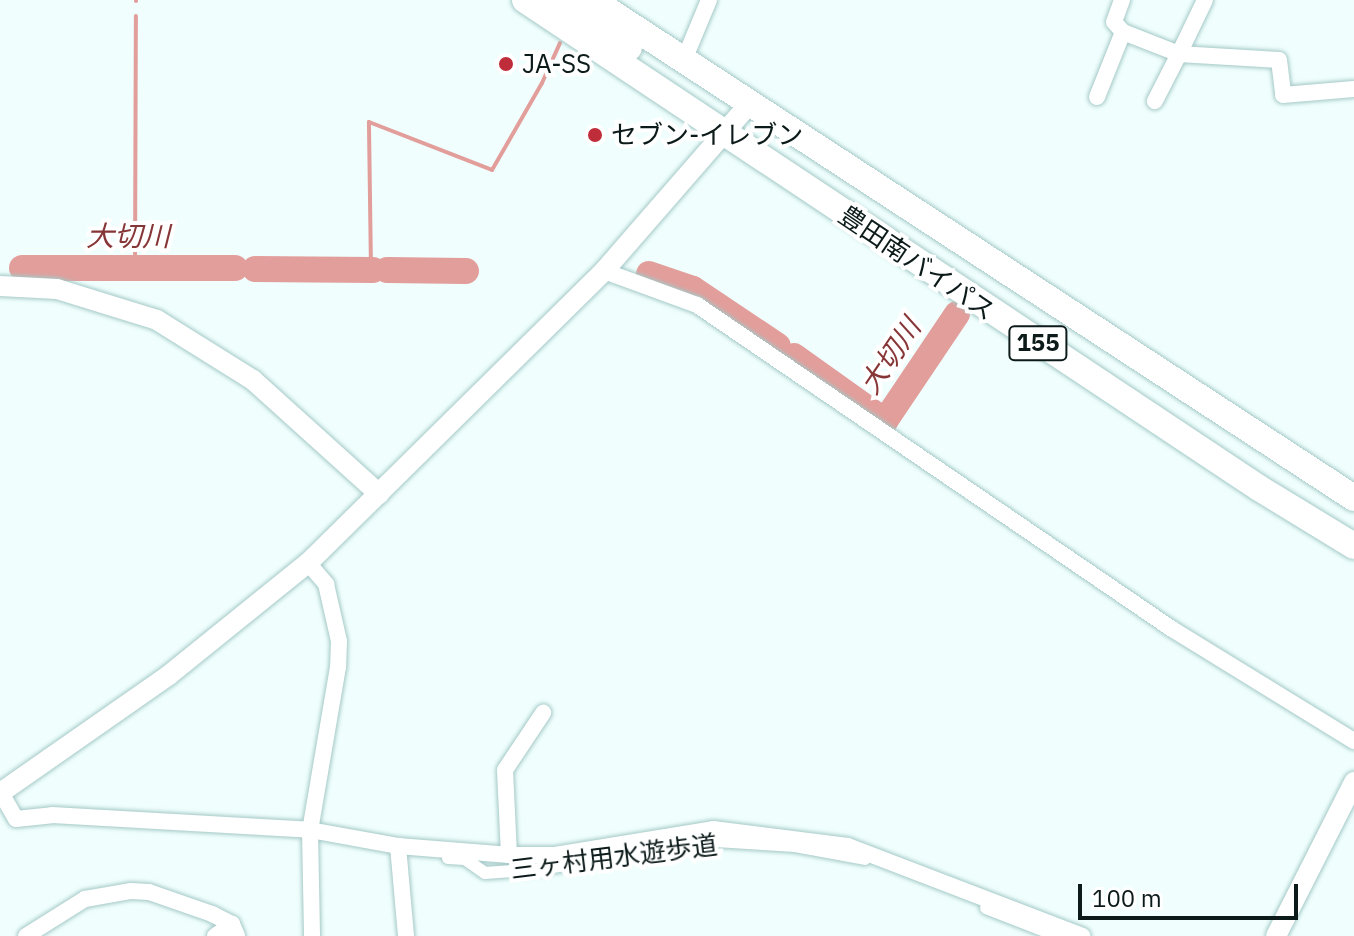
<!DOCTYPE html>
<html>
<head>
<meta charset="utf-8">
<style>
  body { margin:0 }
  #map { position:relative; width:1354px; height:936px; overflow:hidden; background:#f0fffe; font-family:"IBM Plex Sans","Noto Sans JP",sans-serif }
  div>[style] { position:absolute }
  .stream>* { height:4px; margin:-2px; padding:0 2px; transform-origin:2px; border-radius:2px; background:#e29e9b }
  .river>* { height:26px; margin:-13px; padding:0 13px; transform-origin:13px; border-radius:13px; background:#e29e9b }
  .roads { filter:drop-shadow(0 0 2px #a4c9c7) drop-shadow(0 0 2px #a4c9c7) }
  .pedestrian>* { height:12px; margin:-6px; padding:0 6px; transform-origin:6px; border-radius:6px; background:#fff }
  .minor>* { height:16px; margin:-8px; padding:0 8px; transform-origin:8px; border-radius:8px; background:#fff }
  .tertiary>* { height:20px; margin:-10px; padding:0 10px; transform-origin:10px; border-radius:10px; background:#fff }
  .trunk>* { height:26px; margin:-13px; padding:0 13px; transform-origin:13px; border-radius:13px; background:#fff }
  .dots>* { width:22px; height:22px; translate:-50% -50%; box-sizing:border-box; border:4px solid #fff; border-radius:50% }
  span { translate:-50% -50%; white-space:nowrap; text-align:center; line-height:1.15; -webkit-text-stroke:8px #fff; paint-order:stroke }
  .shield-label span { padding:2px 6px; background:#fff; border:2px solid; border-radius:6px; -webkit-text-stroke-width:0 }
  .shield-label { font-size:24px; color:#0c1a1a; font-weight:700 }
  .poi-label { font-size:26px; color:#0c1a1a }
  .left { translate:0 -50%; text-align:left }
  .street-label { font-size:26px; color:#0c1a1a }
  .water-label { font-size:28px; color:#873637; font-style:italic }
  .scale { position:absolute; left:1078px; top:884px; width:220px; height:36px; box-sizing:border-box; border:4px solid #0c1a1a; border-top:0; padding-left:10px; font-size:24px; line-height:28px; white-space:nowrap; color:#0c1a1a; -webkit-text-stroke:6px #fff; paint-order:stroke }
</style>
</head>
<body>
<div id="map">
  <div class="stream">
    <div style="left:136px;top:1px;width:1px;rotate:-90deg"></div>
    <div style="left:135px;top:268px;width:252px;rotate:-89.8deg"></div>
    <div style="left:371px;top:270px;width:148px;rotate:-90.8deg"></div>
    <div style="left:369px;top:122px;width:132px;rotate:21.3deg"></div>
    <div style="left:492px;top:170px;width:100px;rotate:-60.1deg"></div>
    <div style="left:542px;top:83px;width:44px;rotate:-65.8deg"></div>
  </div>
  <div class="river">
    <div style="left:22px;top:268px;width:213px"></div>
    <div style="left:255px;top:269px;width:118px;rotate:0.5deg"></div>
    <div style="left:387px;top:270px;width:79px;rotate:0.7deg"></div>
    <div style="left:649px;top:274px;width:46px;rotate:18.8deg"></div>
    <div style="left:693px;top:289px;width:102px;rotate:33.8deg"></div>
    <div style="left:794px;top:356px;width:112px;rotate:35.5deg"></div>
    <div style="left:885px;top:421px;width:129px;rotate:-56.1deg"></div>
  </div>
  <div class="roads">
    <div class="pedestrian">
      <div style="left:448px;top:858px;width:17px;rotate:3deg"></div>
      <div style="left:465px;top:859px;width:24px;rotate:35deg"></div>
      <div style="left:485px;top:873px;width:55px;rotate:-4.2deg"></div>
      <div style="left:540px;top:869px;width:178px;rotate:-9deg"></div>
      <div style="left:716px;top:841px;width:79px;rotate:3.6deg"></div>
      <div style="left:795px;top:846px;width:71px;rotate:10.5deg"></div>
      <div style="left:986px;top:908px;width:77px;rotate:21.3deg"></div>
    </div>
    <div class="minor">
      <div style="left:1122px;top:0;width:23px;rotate:110deg"></div>
      <div style="left:1114px;top:22px;width:13px;rotate:48deg"></div>
      <div style="left:1123px;top:32px;width:60px;rotate:21.4deg"></div>
      <div style="left:1179px;top:54px;width:53px;rotate:117.1deg"></div>
      <div style="left:1205px;top:0;width:60px;rotate:115.7deg"></div>
      <div style="left:1179px;top:54px;width:100px;rotate:3.4deg"></div>
      <div style="left:1279px;top:60px;width:35px;rotate:83deg"></div>
      <div style="left:1283px;top:95px;width:71px;rotate:-4.8deg"></div>
      <div style="left:684px;top:60px;width:65px;rotate:-67.4deg"></div>
      <div style="left:1097px;top:97px;width:70px;rotate:-68.2deg"></div>
      <div style="left:604px;top:271px;width:99px;rotate:20.1deg"></div>
      <div style="left:697px;top:305px;width:575px;rotate:34.3deg"></div>
      <div style="left:1172px;top:629px;width:214px;rotate:31.6deg"></div>
      <div style="left:308px;top:563px;width:28px;rotate:49deg"></div>
      <div style="left:326px;top:584px;width:58px;rotate:77.2deg"></div>
      <div style="left:339px;top:641px;width:26px;rotate:92deg"></div>
      <div style="left:338px;top:667px;width:165px;rotate:99.7deg"></div>
      <div style="left:310px;top:830px;width:106px;rotate:88.9deg"></div>
      <div style="left:1px;top:793px;width:30px;rotate:60deg"></div>
      <div style="left:16px;top:819px;width:36px;rotate:-6deg"></div>
      <div style="left:52px;top:815px;width:258px;rotate:3.3deg"></div>
      <div style="left:310px;top:830px;width:89px;rotate:10.3deg"></div>
      <div style="left:398px;top:846px;width:111px;rotate:4.6deg"></div>
      <div style="left:509px;top:855px;width:46px"></div>
      <div style="left:555px;top:855px;width:160px;rotate:-9.3deg"></div>
      <div style="left:713px;top:829px;width:136px;rotate:7.2deg"></div>
      <div style="left:848px;top:846px;width:251px;rotate:21deg"></div>
      <div style="left:398px;top:846px;width:90px;rotate:84.9deg"></div>
      <div style="left:509px;top:855px;width:85px;rotate:-92.7deg"></div>
      <div style="left:505px;top:770px;width:69px;rotate:-56.3deg"></div>
      <div style="left:26px;top:936px;width:70px;rotate:-32.1deg"></div>
      <div style="left:85px;top:899px;width:47px;rotate:-9.9deg"></div>
      <div style="left:131px;top:891px;width:18px;rotate:3deg"></div>
      <div style="left:149px;top:892px;width:67px;rotate:19.2deg"></div>
      <div style="left:212px;top:914px;width:22px;rotate:27deg"></div>
      <div style="left:232px;top:924px;width:13px;rotate:67deg"></div>
      <div style="left:215px;top:936px;width:21px;rotate:-35deg"></div>
    </div>
    <div class="tertiary">
      <div style="left:0;top:286px;width:57px;rotate:3deg"></div>
      <div style="left:57px;top:289px;width:105px;rotate:17.2deg"></div>
      <div style="left:157px;top:320px;width:113px;rotate:32deg"></div>
      <div style="left:253px;top:380px;width:170px;rotate:42.1deg"></div>
      <div style="left:0;top:793px;width:206px;rotate:-34.9deg"></div>
      <div style="left:169px;top:675px;width:179px;rotate:-38.9deg"></div>
      <div style="left:308px;top:563px;width:416px;rotate:-44.6deg"></div>
      <div style="left:604px;top:271px;width:221px;rotate:-49deg"></div>
      <div style="left:1276px;top:936px;width:173px;rotate:-63.1deg"></div>
    </div>
    <div class="trunk">
      <div style="left:525px;top:0;width:881px;rotate:33.62deg"></div>
      <div style="left:1259px;top:488px;width:111px;rotate:31.4deg"></div>
      <div style="left:561px;top:0;width:83px;rotate:35.2deg"></div>
      <div style="left:592px;top:0;width:910px;rotate:33.17deg"></div>
    </div>
  </div>
  <div class="dots">
    <div style="left:506px;top:64px;background:#be2d39"></div>
    <div style="left:595px;top:135px;background:#be2d39"></div>
  </div>
  <div class="shield-label">
    <span style="left:1038px;top:343px">155</span>
  </div>
  <div class="poi-label">
    <span class="left" style="left:522px;top:64px">JA-SS</span>
    <span class="left" style="left:611px;top:135px">セブン-イレブン</span>
  </div>
  <div class="street-label">
    <span style="left:917px;top:263px;rotate:34deg">豊田南バイパス</span>
    <span style="left:614px;top:857px;rotate:-7deg">三ヶ村用水遊歩道</span>
  </div>
  <div class="water-label">
    <span style="left:128px;top:236px">大切川</span>
    <span style="left:890px;top:356px;rotate:-56deg">大切川</span>
  </div>
  <div class="scale">100 m</div>
</div>
</body>
</html>
